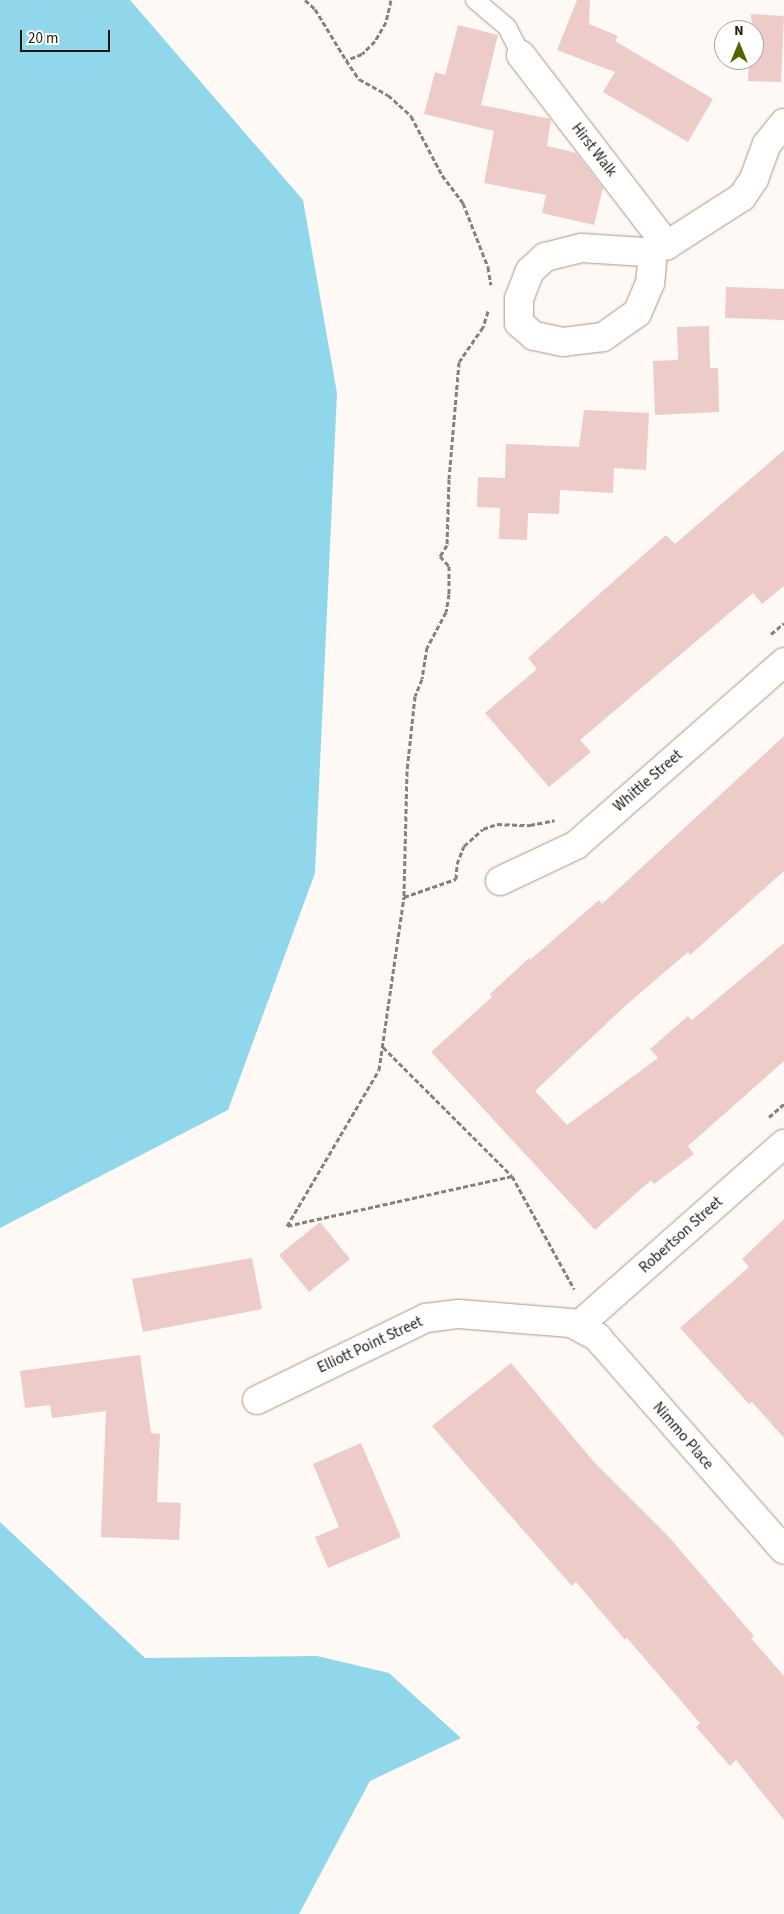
<!DOCTYPE html>
<html>
<head>
<meta charset="utf-8">
<style>
  body { margin:0 }
  #map { position:relative; width:784px; height:1914px; overflow:hidden; background:#fef9f5; font-family:"Source Sans 3",sans-serif }
  div>[style] { position:absolute }
  .water>* { inset:0; background:#91d7ec }
  .building>* { inset:0; background:#edcbc9 }
  .path>* { height:3px; margin-top:-1.5px; transform-origin:0; background:repeating-linear-gradient(90deg,#88817b 0 5px,transparent 0 7.5px) }
  .roads { filter:drop-shadow(0 0 1px #ac9682) drop-shadow(0 0 1px #ac9682) }
  .lane>* { height:18px; margin:-9px; padding:0 9px; transform-origin:9px; border-radius:9px; background:#fff }
  .street>* { height:28px; margin:-14px; padding:0 14px; transform-origin:14px; border-radius:14px; background:#fff }
  span { translate:-50% -50%; white-space:nowrap; text-align:center; line-height:1.15; -webkit-text-stroke:4.5px #fff; paint-order:stroke }
  .street-label { font-size:15px; color:#201810 }
  .north { position:absolute; left:714px; top:20px; width:50px; height:50px; box-sizing:border-box; background:#fff; border:1px solid #a6a39f; border-radius:50%; rotate:0deg; font-size:14px; font-weight:700; line-height:20px; text-align:center; color:#201810 }
  .north::after { content:''; display:block; margin:auto; width:18px; height:22px; background:#546306; clip-path:polygon(50% 0,100% 100%,50% 72%,0 100%) }
  .scale { position:absolute; left:20px; top:30px; width:90px; height:22px; box-sizing:border-box; border:2px solid #201810; border-top:0; padding-left:6px; font-size:15px; line-height:18px; white-space:nowrap; color:#201810; -webkit-text-stroke:4px #fff; paint-order:stroke }
</style>
</head>
<body>
<div id="map">
  <div class="water">
    <div style="clip-path:polygon(0 0,130px 0,303px 200px,337px 393px,315px 873px,228px 1110px,0 1228px)"></div>
    <div style="clip-path:polygon(0 1522px,145px 1658px,317px 1656px,389px 1673px,461px 1738px,370px 1781px,299px 1914px,0 1914px)"></div>
  </div>
  <div class="building">
    <div style="clip-path:polygon(577px 0,590px 0,589px 24px,618px 36px,615px 41px,713px 99px,688px 142px,603px 92px,615px 72px,557px 50px)"></div>
    <div style="clip-path:polygon(751px 14px,784px 16px,781px 82px,748px 81px,749px 60px,754px 60px)"></div>
    <div style="clip-path:polygon(458px 25px,498px 35px,481px 105px,551px 119px,547px 146px,576px 153px,603px 188px,594px 225px,542px 213px,546px 195px,484px 183px,494px 131px,424px 114px,435px 72px,445px 75px)"></div>
    <div style="clip-path:polygon(726px 287px,784px 289px,784px 320px,725px 318px)"></div>
    <div style="clip-path:polygon(709px 326px,710px 368px,718px 368px,719px 412px,655px 415px,653px 361px,678px 360px,677px 327px)"></div>
    <div style="clip-path:polygon(584px 410px,649px 413px,646px 470px,614px 468px,613px 493px,560px 490px,559px 514px,528px 513px,527px 540px,499px 539px,500px 508px,477px 507px,478px 477px,505px 478px,506px 444px,579px 447px)"></div>
    <div style="clip-path:polygon(784px 450px,784px 586px,762px 604px,753px 593px,580px 740px,591px 752px,549px 787px,485px 713px,537px 669px,528px 658px,615px 580px,666px 535px,675px 544px)"></div>
    <div style="clip-path:polygon(784px 736px,784px 871px,690px 955px,688px 952px,625px 1006px,535px 1091px,567px 1125px,658px 1058px,650px 1049px,688px 1016px,692px 1020px,784px 943px,784px 1061px,688px 1146px,694px 1154px,654px 1184px,651px 1180px,595px 1230px,431px 1052px,492px 997px,490px 994px,529px 958px,530px 960px,599px 900px,602px 904px)"></div>
    <div style="clip-path:polygon(784px 1219px,784px 1438px,752px 1402px,749px 1404px,680px 1328px,749px 1267px,742px 1259px)"></div>
    <div style="clip-path:polygon(320px 1222px,350px 1259px,309px 1292px,279px 1255px)"></div>
    <div style="clip-path:polygon(252px 1258px,262px 1309px,143px 1332px,132px 1279px)"></div>
    <div style="clip-path:polygon(140px 1355px,151px 1433px,160px 1434px,157px 1502px,181px 1503px,179px 1540px,101px 1537px,106px 1411px,52px 1418px,50px 1405px,25px 1408px,20px 1371px)"></div>
    <div style="clip-path:polygon(511px 1363px,594px 1462px,668px 1536px,754px 1636px,751px 1638px,784px 1676px,784px 1820px,736px 1760px,730px 1766px,696px 1727px,700px 1723px,627px 1638px,625px 1640px,576px 1582px,572px 1586px,432px 1426px)"></div>
    <div style="clip-path:polygon(361px 1443px,401px 1537px,328px 1568px,315px 1537px,339px 1527px,313px 1464px)"></div>
  </div>
  <div class="path">
    <div style="left:305px;top:0;width:13px;rotate:42deg"></div>
    <div style="left:315px;top:9px;width:60px;rotate:58.7deg"></div>
    <div style="left:391px;top:0;width:23px;rotate:103deg"></div>
    <div style="left:386px;top:22px;width:22px;rotate:120deg"></div>
    <div style="left:375px;top:41px;width:18px;rotate:135deg"></div>
    <div style="left:362px;top:54px;width:17px;rotate:159deg"></div>
    <div style="left:346px;top:60px;width:23px;rotate:56deg"></div>
    <div style="left:359px;top:79px;width:33px;rotate:29deg"></div>
    <div style="left:388px;top:95px;width:31px;rotate:42deg"></div>
    <div style="left:411px;top:116px;width:67px;rotate:62.3deg"></div>
    <div style="left:442px;top:175px;width:35px;rotate:53deg"></div>
    <div style="left:463px;top:203px;width:69px;rotate:68.7deg"></div>
    <div style="left:488px;top:267px;width:18px;rotate:81deg"></div>
    <div style="left:488px;top:311px;width:17px;rotate:107deg"></div>
    <div style="left:483px;top:327px;width:42px;rotate:124.4deg"></div>
    <div style="left:459px;top:362px;width:117px;rotate:94.9deg"></div>
    <div style="left:449px;top:479px;width:66px;rotate:91.7deg"></div>
    <div style="left:447px;top:545px;width:13px;rotate:122deg"></div>
    <div style="left:440px;top:556px;width:13px;rotate:48deg"></div>
    <div style="left:449px;top:566px;width:28px;rotate:90deg"></div>
    <div style="left:449px;top:594px;width:18px;rotate:99deg"></div>
    <div style="left:446px;top:612px;width:40px;rotate:118deg"></div>
    <div style="left:427px;top:647px;width:32px;rotate:99deg"></div>
    <div style="left:422px;top:679px;width:18px;rotate:112deg"></div>
    <div style="left:415px;top:696px;width:75px;rotate:96.1deg"></div>
    <div style="left:407px;top:771px;width:126px;rotate:91.4deg"></div>
    <div style="left:404px;top:897px;width:55px;rotate:-19.1deg"></div>
    <div style="left:456px;top:879px;width:15px;rotate:-86deg"></div>
    <div style="left:457px;top:864px;width:19px;rotate:-69deg"></div>
    <div style="left:464px;top:846px;width:25px;rotate:-42deg"></div>
    <div style="left:483px;top:829px;width:15px;rotate:-20deg"></div>
    <div style="left:497px;top:824px;width:33px;rotate:2deg"></div>
    <div style="left:530px;top:825px;width:25px;rotate:-11deg"></div>
    <div style="left:771px;top:634px;width:17px;rotate:-40deg"></div>
    <div style="left:383px;top:1047px;width:182px;rotate:45deg"></div>
    <div style="left:512px;top:1176px;width:230px;rotate:167.5deg"></div>
    <div style="left:287px;top:1226px;width:181px;rotate:-59.5deg"></div>
    <div style="left:379px;top:1070px;width:175px;rotate:-81.8deg"></div>
    <div style="left:769px;top:1117px;width:20px;rotate:-41deg"></div>
    <div style="left:512px;top:1176px;width:129px;rotate:61.2deg"></div>
  </div>
  <div class="roads">
    <div class="lane">
      <div style="left:475px;top:0;width:42px;rotate:40.2deg"></div>
      <div style="left:507px;top:27px;width:31px;rotate:63deg"></div>
    </div>
    <div class="street">
      <div style="left:521px;top:55px;width:240px;rotate:52.5deg"></div>
      <div style="left:653px;top:251px;width:32px;rotate:95deg"></div>
      <div style="left:650px;top:283px;width:33px;rotate:113deg"></div>
      <div style="left:637px;top:313px;width:42px;rotate:144.8deg"></div>
      <div style="left:603px;top:337px;width:40px;rotate:172.9deg"></div>
      <div style="left:563px;top:342px;width:30px;rotate:-168deg"></div>
      <div style="left:534px;top:336px;width:20px;rotate:-139deg"></div>
      <div style="left:519px;top:323px;width:24px;rotate:-90deg"></div>
      <div style="left:519px;top:299px;width:30px;rotate:-69deg"></div>
      <div style="left:530px;top:271px;width:21px;rotate:-43deg"></div>
      <div style="left:545px;top:257px;width:38px;rotate:-14deg"></div>
      <div style="left:582px;top:248px;width:63px;rotate:3.6deg"></div>
      <div style="left:645px;top:252px;width:23px;rotate:-18deg"></div>
      <div style="left:667px;top:245px;width:89px;rotate:-32.6deg"></div>
      <div style="left:742px;top:197px;width:22px;rotate:-56deg"></div>
      <div style="left:754px;top:179px;width:37px;rotate:-70deg"></div>
      <div style="left:767px;top:144px;width:27px;rotate:-51deg"></div>
      <div style="left:500px;top:881px;width:84px;rotate:-25.3deg"></div>
      <div style="left:576px;top:845px;width:277px;rotate:-41.3deg"></div>
      <div style="left:578px;top:1326px;width:275px;rotate:-41.5deg"></div>
      <div style="left:257px;top:1400px;width:188px;rotate:-25.9deg"></div>
      <div style="left:426px;top:1318px;width:33px;rotate:-7deg"></div>
      <div style="left:459px;top:1314px;width:112px;rotate:4.6deg"></div>
      <div style="left:571px;top:1323px;width:30px;rotate:28deg"></div>
      <div style="left:597px;top:1337px;width:283px;rotate:48.7deg"></div>
    </div>
  </div>
  <div class="street-label">
    <span style="left:594px;top:150px;rotate:52deg">Hirst Walk</span>
    <span style="left:648px;top:781px;rotate:-41deg">Whittle Street</span>
    <span style="left:681px;top:1235px;rotate:-42deg">Robertson Street</span>
    <span style="left:370px;top:1345px;rotate:-25deg">Elliott Point Street</span>
    <span style="left:683px;top:1436px;rotate:49deg">Nimmo Place</span>
  </div>
  <div class="north">N</div>
  <div class="scale">20 m</div>
</div>
</body>
</html>
